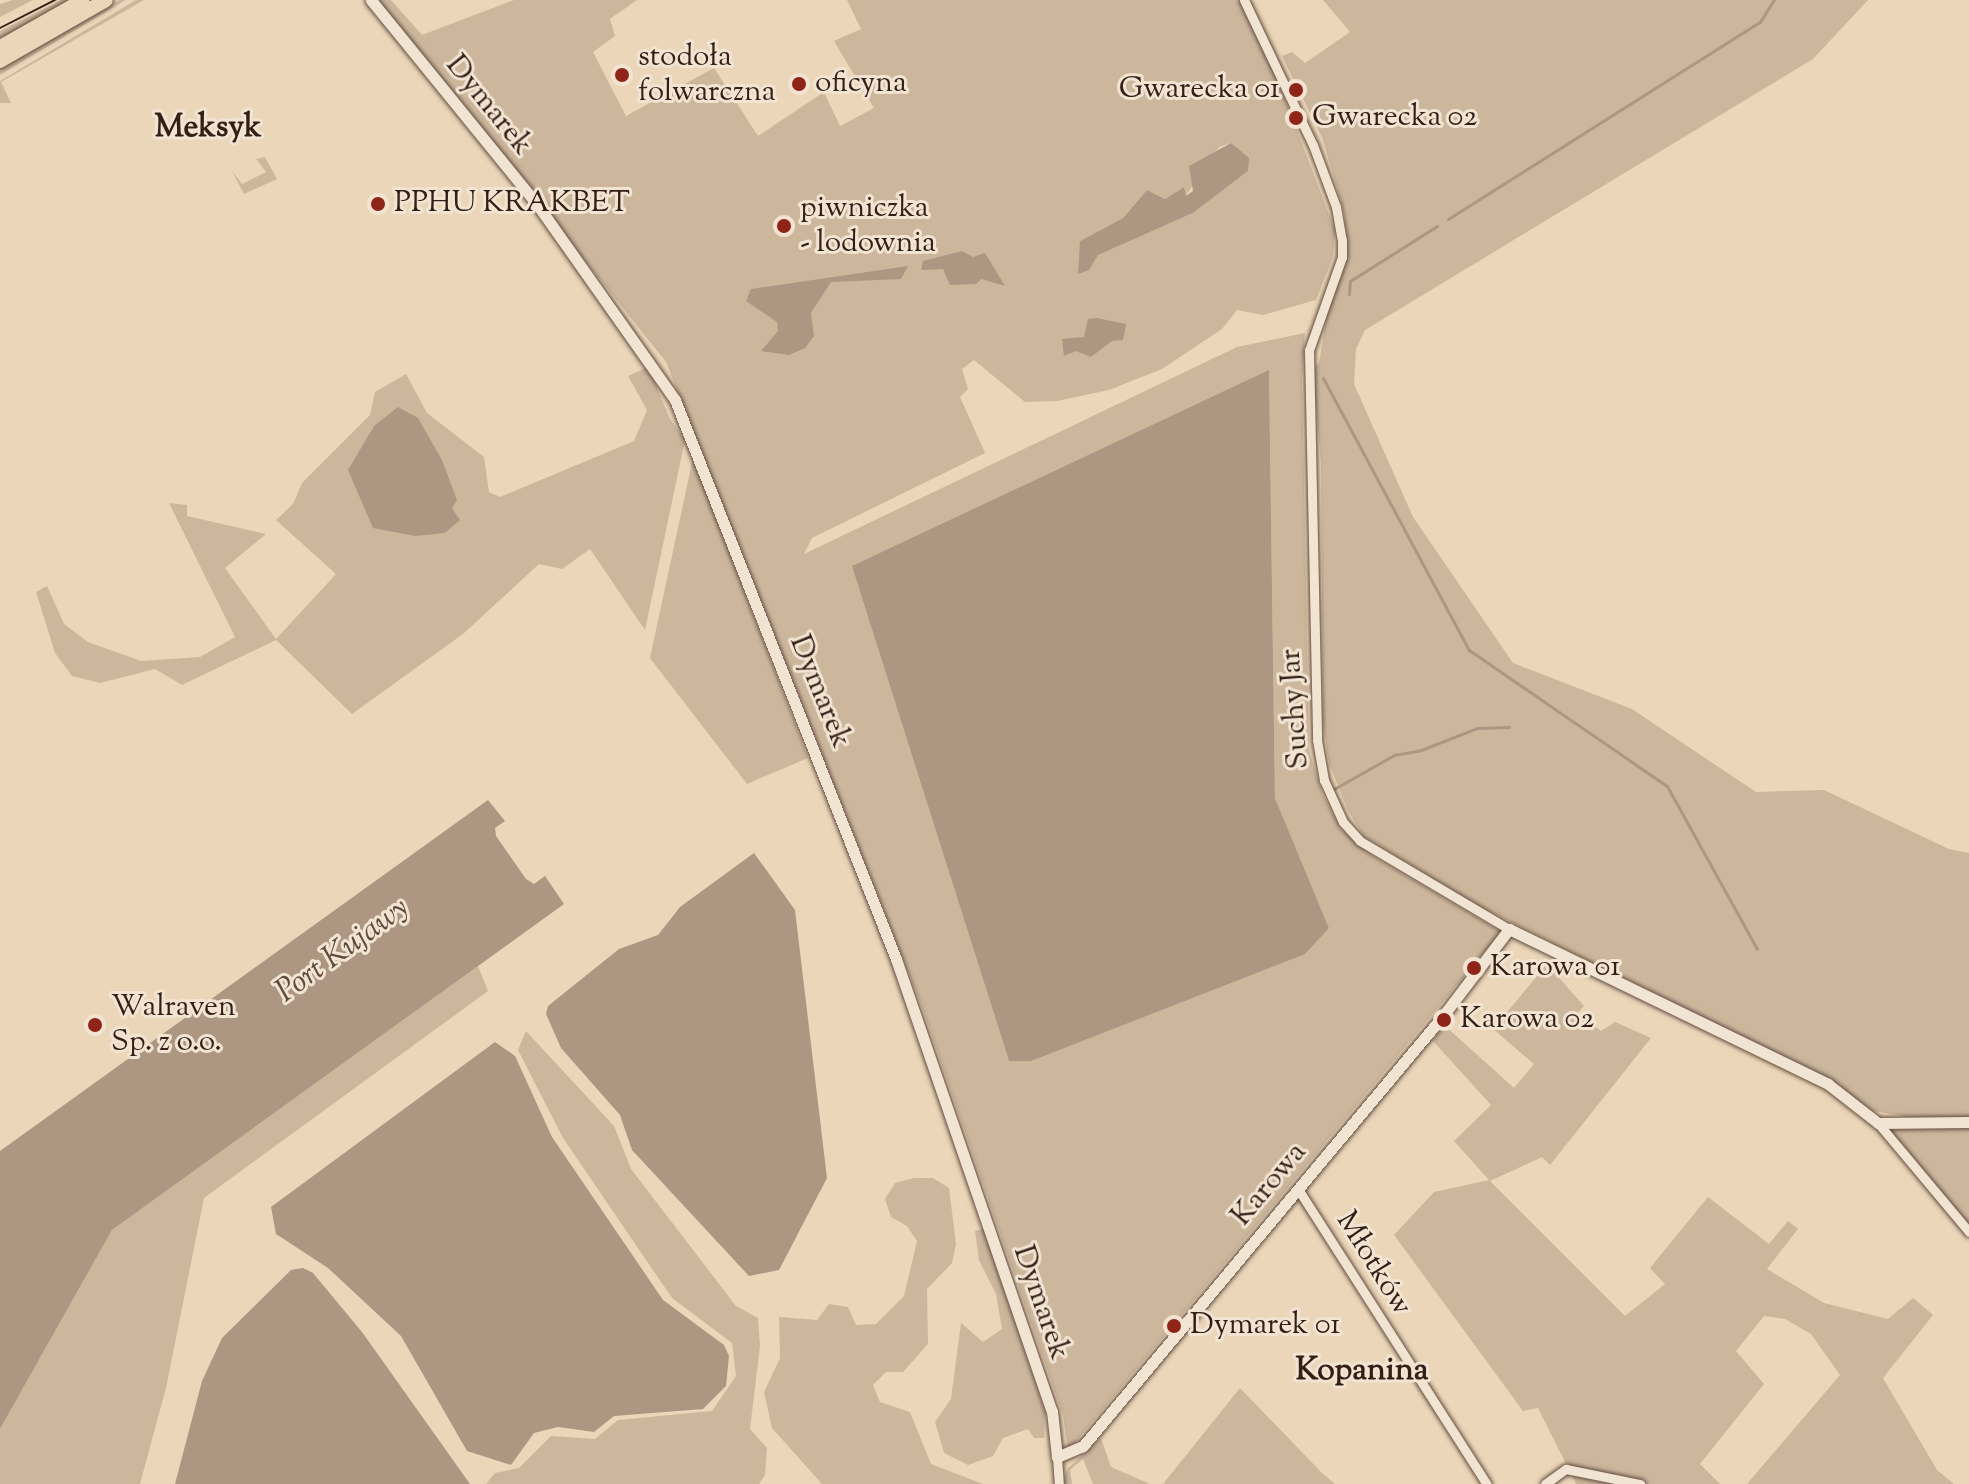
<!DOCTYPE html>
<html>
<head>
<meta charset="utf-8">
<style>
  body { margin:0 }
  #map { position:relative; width:1969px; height:1484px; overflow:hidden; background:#ebd6b9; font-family:"Sorts Mill Goudy",serif }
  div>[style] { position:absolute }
  .green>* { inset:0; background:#ccb79d }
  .water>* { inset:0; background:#ad9782 }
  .stream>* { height:3px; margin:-1.5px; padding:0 1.5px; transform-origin:1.5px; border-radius:1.5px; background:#ad9782 }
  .roads { filter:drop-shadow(0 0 2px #624c3f) drop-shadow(0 0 2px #624c3f) }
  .minor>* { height:9px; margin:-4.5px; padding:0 4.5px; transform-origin:4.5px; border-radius:4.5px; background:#f2e4d2 }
  .tertiary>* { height:11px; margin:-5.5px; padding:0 5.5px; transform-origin:5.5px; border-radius:5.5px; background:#f2e4d2 }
  .primary>* { height:14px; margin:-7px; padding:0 7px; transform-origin:7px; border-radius:7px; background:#ebd6b9 }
  .tram>* { height:2px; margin:-1px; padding:0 1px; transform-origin:1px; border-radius:1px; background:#351e16 }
  .dots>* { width:22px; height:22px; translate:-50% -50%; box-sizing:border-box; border:4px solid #f2e4d2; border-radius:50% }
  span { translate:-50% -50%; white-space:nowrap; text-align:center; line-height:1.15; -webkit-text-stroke:6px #f2e4d2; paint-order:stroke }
  .poi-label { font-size:30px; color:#351e16 }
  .left { translate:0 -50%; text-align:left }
  .right { translate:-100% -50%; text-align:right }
  .street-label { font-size:30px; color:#351e16 }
  .neighbourhood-label { font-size:32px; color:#351e16; font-weight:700 }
  .water-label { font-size:32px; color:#5f483c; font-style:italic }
</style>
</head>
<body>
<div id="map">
  <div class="green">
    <div style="clip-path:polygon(13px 0,33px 0,0 17px,0 4px)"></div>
    <div style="clip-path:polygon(61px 0,72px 0,0 40px,0 31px)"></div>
    <div style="clip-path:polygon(119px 0,126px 0,0 75px,0 68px)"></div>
    <div style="clip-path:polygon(136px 0,144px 0,1px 82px,11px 103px,0 103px,0 81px)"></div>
    <div style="clip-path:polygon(evenodd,377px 0,391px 0,422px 35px,514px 0,637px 0,610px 19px,615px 36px,593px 52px,626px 116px,714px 68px,758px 136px,824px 92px,840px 126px,874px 108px,834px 41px,861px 29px,847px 0,1239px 0,1277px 78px,1335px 230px,1333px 257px,1316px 300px,1263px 315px,1237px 310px,1222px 329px,1162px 369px,1109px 390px,1057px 401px,1025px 402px,974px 360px,962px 369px,968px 389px,960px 397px,985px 453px,812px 538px,804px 554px,1237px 347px,1305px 333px,1302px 378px,1309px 750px,1322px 794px,1341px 829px,1372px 856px,1501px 932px,1068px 1451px,1063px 1415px,920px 1001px,666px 362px,377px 0,1231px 143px,1248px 171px,1193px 213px,1097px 255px,1080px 241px,1123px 218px,1147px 190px,1165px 199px,1184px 187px,1185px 197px,1219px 147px,1231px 143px,377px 0,1269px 371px,1275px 798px,1329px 928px,1009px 1061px,853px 566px,1269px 371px)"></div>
    <div style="clip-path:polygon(1323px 0,1868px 0,1813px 59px,1365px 330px,1356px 349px,1354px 384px,1413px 517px,1513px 663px,1632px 709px,1756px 792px,1824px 790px,1949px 849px,1969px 853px,1969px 1117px,1927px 1120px,1868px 1110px,1836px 1083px,1479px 906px,1364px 836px,1348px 811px,1329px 763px,1323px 722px,1321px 463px,1313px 369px,1319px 363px,1328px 308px,1348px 251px,1344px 211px,1322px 137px,1282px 56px,1292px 52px,1305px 63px,1350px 32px)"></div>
    <div style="clip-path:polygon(265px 157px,277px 179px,244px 194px,232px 171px,242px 184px,266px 172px,256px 159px)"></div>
    <div style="clip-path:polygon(648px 367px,670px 419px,685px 440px,645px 630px,590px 549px,562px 569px,539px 564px,463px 634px,352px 714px,276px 640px,182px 685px,155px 669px,100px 683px,72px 676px,55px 653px,36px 592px,47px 586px,64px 624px,88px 642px,141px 661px,200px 657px,235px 637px,169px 503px,187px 505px,187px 516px,266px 534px,225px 568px,276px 639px,336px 574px,276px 520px,293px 504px,302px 483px,370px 415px,375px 392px,406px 374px,427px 413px,484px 457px,489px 492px,500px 497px,634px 441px,647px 410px,628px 376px)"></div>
    <div style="clip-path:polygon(693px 458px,808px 758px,747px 784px,650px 658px)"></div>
    <div style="clip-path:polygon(1547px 964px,1584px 1006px,1577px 1014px,1601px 1031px,1615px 1022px,1651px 1038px,1550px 1165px,1542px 1157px,1490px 1181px,1625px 1316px,1665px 1284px,1650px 1268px,1708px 1197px,1769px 1244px,1788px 1221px,1798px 1229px,1767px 1269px,1824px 1303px,1888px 1319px,1913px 1298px,1933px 1315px,1883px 1378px,1937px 1470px,1954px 1484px,1747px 1484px,1840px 1375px,1811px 1334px,1785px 1319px,1764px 1316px,1736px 1351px,1764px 1384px,1700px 1464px,1720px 1484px,1576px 1484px,1538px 1408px,1523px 1411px,1394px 1235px,1434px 1192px,1489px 1180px,1454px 1141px,1491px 1105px,1433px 1041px,1444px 1025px,1514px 1088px,1534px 1064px,1493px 1029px)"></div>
    <div style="clip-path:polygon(478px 966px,488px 991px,204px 1198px,166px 1388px,140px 1484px,0 1484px,0 1429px,112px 1230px)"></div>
    <div style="clip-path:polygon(526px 1031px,614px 1126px,631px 1169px,736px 1306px,758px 1318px,760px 1346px,750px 1429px,767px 1448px,765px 1475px,759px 1484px,486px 1484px,495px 1473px,519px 1468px,551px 1436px,595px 1439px,618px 1420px,712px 1411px,736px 1376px,732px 1343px,672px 1298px,563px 1138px,518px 1050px)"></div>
    <div style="clip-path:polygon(1969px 1125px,1969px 1229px,1889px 1130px)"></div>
    <div style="clip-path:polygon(914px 1178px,933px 1178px,949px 1188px,956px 1244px,952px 1263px,927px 1289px,928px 1344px,903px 1372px,886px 1372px,873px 1385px,880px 1402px,910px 1412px,931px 1464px,983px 1484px,822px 1484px,772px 1428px,764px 1392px,780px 1358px,779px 1317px,817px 1320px,829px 1304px,848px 1307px,856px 1325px,876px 1324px,904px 1296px,917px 1241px,907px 1226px,891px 1217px,885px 1199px,895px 1183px)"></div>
    <div style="clip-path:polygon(983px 1229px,1045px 1411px,1044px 1438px,1034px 1438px,1028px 1429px,1003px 1438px,993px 1456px,968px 1465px,944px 1453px,935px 1422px,951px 1399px,961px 1323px,983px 1342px,1002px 1329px,996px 1294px,979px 1260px,975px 1231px)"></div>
    <div style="clip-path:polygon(1240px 1388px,1322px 1473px,1335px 1484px,1163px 1484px)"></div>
    <div style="clip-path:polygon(1101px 1438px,1111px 1467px,1150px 1484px,1093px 1484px,1083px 1459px,1070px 1470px,1072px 1484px,1061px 1484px,1068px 1468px)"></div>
  </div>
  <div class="water">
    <div style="clip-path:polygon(1231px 143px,1249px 158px,1248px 171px,1193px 213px,1098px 255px,1089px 270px,1078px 274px,1080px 241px,1123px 218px,1147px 190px,1165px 199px,1184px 187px,1186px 196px,1193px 191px,1189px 166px)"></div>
    <div style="clip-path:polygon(962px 251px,973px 257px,985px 253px,1005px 286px,981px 279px,976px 284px,950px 285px,943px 269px,921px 270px,923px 261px)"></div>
    <div style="clip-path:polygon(908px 266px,901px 279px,831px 282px,811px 313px,814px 336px,805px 348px,789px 355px,761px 351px,778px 331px,777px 322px,746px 301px,751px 289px)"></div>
    <div style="clip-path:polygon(1097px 318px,1126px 324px,1123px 340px,1112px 341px,1091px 357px,1076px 351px,1064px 356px,1062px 339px,1084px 337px,1088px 319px)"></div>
    <div style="clip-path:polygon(1269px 370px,1275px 798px,1329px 928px,1305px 954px,1031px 1061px,1009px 1061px,852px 566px)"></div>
    <div style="clip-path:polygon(398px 407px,418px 418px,442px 460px,457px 500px,452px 508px,460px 520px,445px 533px,415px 536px,373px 528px,348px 470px,374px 426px)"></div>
    <div style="clip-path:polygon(488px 800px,505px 821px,495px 828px,496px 836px,526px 879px,534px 884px,545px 876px,564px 904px,112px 1230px,0 1429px,0 1151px)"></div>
    <div style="clip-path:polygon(754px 853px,795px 910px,827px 1178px,779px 1270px,749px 1276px,632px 1150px,620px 1115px,561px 1048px,546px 1014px,548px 1006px,619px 949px,658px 935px,680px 907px)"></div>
    <div style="clip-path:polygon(495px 1042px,515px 1056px,552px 1137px,663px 1300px,724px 1345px,729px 1356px,726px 1386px,703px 1409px,614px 1416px,594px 1432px,558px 1427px,534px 1433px,511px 1465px,467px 1451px,401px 1336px,328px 1268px,276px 1234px,271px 1207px)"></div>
    <div style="clip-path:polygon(303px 1268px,313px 1273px,362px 1332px,470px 1484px,175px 1484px,202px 1381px,222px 1338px,291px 1270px)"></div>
  </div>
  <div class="stream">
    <div style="left:1448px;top:219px;width:369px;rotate:-32.3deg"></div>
    <div style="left:1760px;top:22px;width:26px;rotate:-58deg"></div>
    <div style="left:1349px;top:294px;width:13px;rotate:-86deg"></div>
    <div style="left:1350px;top:281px;width:103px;rotate:-32.3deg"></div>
    <div style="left:1323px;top:378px;width:309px;rotate:61.8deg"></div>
    <div style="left:1469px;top:650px;width:240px;rotate:34.5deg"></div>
    <div style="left:1667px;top:786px;width:186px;rotate:61.1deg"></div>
    <div style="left:1334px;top:789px;width:69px;rotate:-29.5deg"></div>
    <div style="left:1394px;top:755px;width:27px;rotate:-10deg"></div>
    <div style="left:1421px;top:750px;width:60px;rotate:-21.4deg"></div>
    <div style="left:1477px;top:728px;width:32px;rotate:-2deg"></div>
  </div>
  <div class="roads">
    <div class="minor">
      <div style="left:1244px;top:0;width:161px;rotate:64.6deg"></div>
      <div style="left:1313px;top:145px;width:66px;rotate:69.6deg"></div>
      <div style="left:1336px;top:207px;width:34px;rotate:80deg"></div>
      <div style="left:1342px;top:240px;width:17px;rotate:90deg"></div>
      <div style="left:1342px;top:257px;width:99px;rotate:109.5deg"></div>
      <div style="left:1309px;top:350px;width:390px;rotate:88.8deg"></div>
      <div style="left:1317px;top:740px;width:41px;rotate:80.1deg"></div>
      <div style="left:1324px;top:780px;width:46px;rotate:65.7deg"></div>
      <div style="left:1343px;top:822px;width:25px;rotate:48deg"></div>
      <div style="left:1360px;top:841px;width:173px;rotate:30.6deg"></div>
      <div style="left:1878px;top:1123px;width:142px;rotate:50.1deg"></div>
      <div style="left:1298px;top:1189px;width:350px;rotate:57.4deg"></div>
      <div style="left:1057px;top:1457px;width:27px;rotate:86deg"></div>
      <div style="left:1545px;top:1484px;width:26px;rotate:-36deg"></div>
      <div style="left:1566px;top:1469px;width:76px;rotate:11.5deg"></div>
    </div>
    <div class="tertiary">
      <div style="left:371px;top:0;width:267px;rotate:50.9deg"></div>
      <div style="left:539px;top:207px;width:236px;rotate:54.8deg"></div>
      <div style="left:675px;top:400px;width:601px;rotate:68.43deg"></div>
      <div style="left:896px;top:959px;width:478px;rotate:71deg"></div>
      <div style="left:1052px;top:1411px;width:46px;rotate:83.8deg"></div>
      <div style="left:1057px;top:1457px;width:28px;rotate:-23deg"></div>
      <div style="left:1083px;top:1446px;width:559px;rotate:-50.08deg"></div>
      <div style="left:1442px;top:1017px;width:111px;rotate:-52.7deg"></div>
      <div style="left:1509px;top:929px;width:355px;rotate:25.9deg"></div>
      <div style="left:1828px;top:1084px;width:63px;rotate:38deg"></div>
      <div style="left:1878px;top:1123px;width:91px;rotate:-0.6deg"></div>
    </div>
    <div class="primary">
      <div style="left:0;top:47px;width:95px;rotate:-29.5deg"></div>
      <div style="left:0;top:61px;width:122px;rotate:-29.9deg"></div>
    </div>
  </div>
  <div class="tram">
    <div style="left:0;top:28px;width:62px;rotate:-27deg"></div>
  </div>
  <div class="dots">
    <div style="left:622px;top:75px;background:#8f2418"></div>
    <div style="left:799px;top:84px;background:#8f2418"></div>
    <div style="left:1296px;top:90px;background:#8f2418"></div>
    <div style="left:1296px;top:118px;background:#8f2418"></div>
    <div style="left:378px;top:204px;background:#8f2418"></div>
    <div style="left:784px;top:226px;background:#8f2418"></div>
    <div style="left:1474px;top:968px;background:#8f2418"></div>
    <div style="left:1444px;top:1020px;background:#8f2418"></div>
    <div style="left:95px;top:1025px;background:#8f2418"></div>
    <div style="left:1174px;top:1326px;background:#8f2418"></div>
  </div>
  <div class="poi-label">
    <span class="left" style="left:638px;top:75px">stodoła<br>folwarczna</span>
    <span class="left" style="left:815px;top:84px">oficyna</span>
    <span class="right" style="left:1280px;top:90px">Gwarecka 01</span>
    <span class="left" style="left:1312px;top:118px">Gwarecka 02</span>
    <span class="left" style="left:394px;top:204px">PPHU KRAKBET</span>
    <span class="left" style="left:800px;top:226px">piwniczka<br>- lodownia</span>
    <span class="left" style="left:1490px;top:968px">Karowa 01</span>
    <span class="left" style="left:111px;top:1025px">Walraven<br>Sp. z o.o.</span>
    <span class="left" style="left:1460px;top:1020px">Karowa 02</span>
    <span class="left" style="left:1190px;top:1326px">Dymarek 01</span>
  </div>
  <div class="street-label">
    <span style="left:488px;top:106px;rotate:51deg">Dymarek</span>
    <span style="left:819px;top:692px;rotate:68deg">Dymarek</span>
    <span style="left:1296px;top:709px;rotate:-94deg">Suchy Jar</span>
    <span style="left:1270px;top:1185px;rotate:-50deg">Karowa</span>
    <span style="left:1373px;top:1264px;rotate:58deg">Młotków</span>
    <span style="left:1040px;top:1303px;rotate:71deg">Dymarek</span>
  </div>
  <div class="neighbourhood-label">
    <span style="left:208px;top:128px">Meksyk</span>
    <span style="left:1362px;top:1371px">Kopanina</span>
  </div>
  <div class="water-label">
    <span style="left:343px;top:951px;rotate:-36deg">Port Kujawy</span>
  </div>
</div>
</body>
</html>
